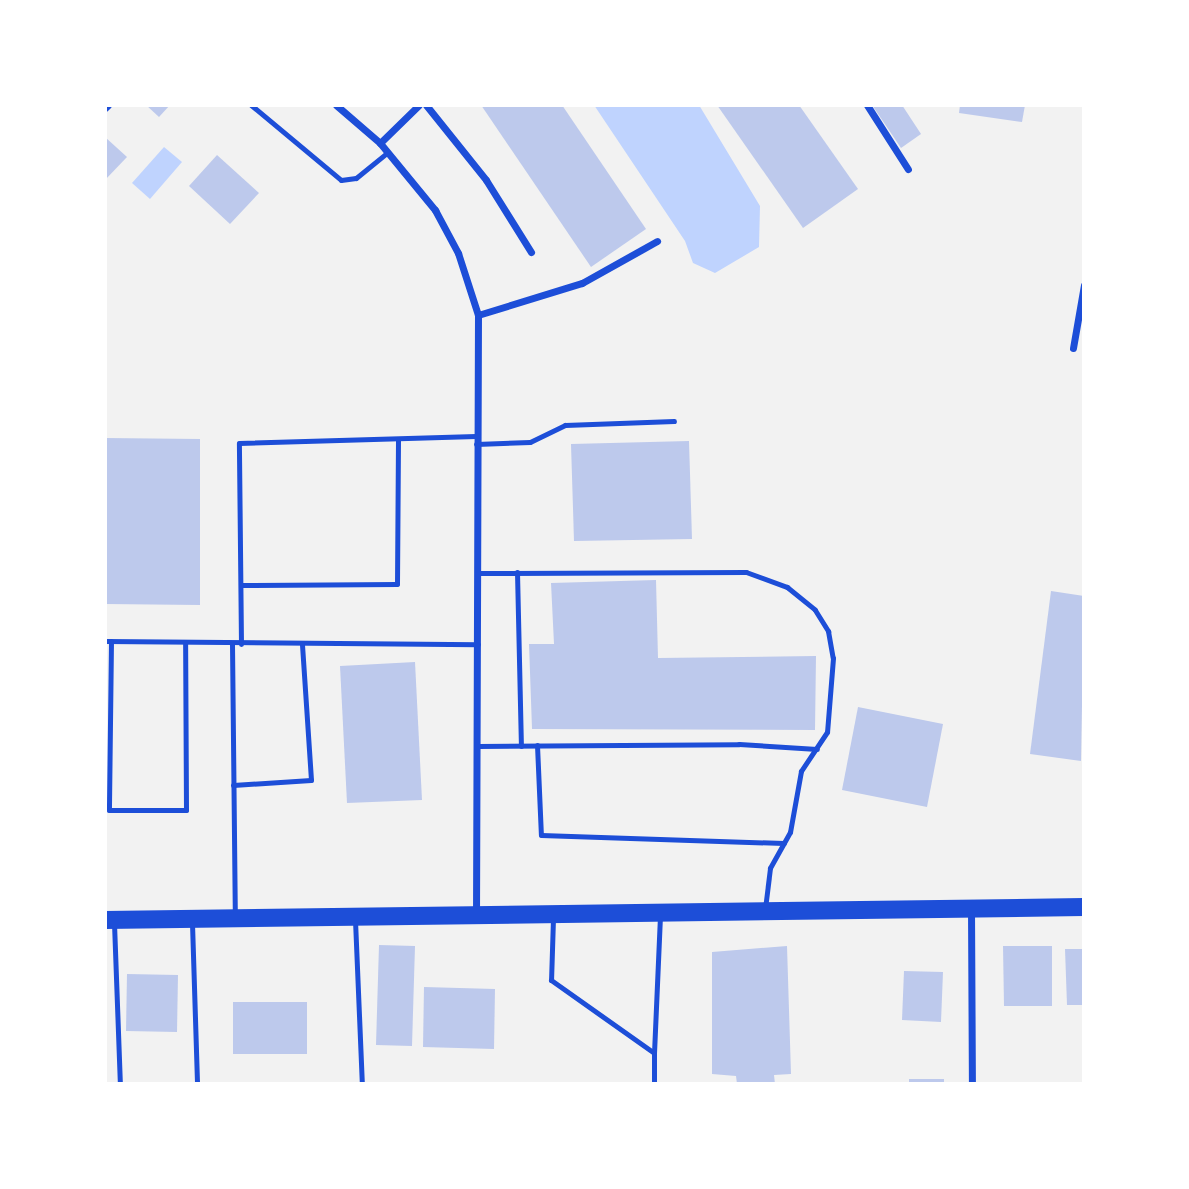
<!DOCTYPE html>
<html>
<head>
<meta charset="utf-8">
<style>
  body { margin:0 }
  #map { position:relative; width:1189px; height:1189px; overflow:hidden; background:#f2f2f2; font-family:"Roboto Condensed",sans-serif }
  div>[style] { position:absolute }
  .water>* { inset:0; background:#bfd3fe }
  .building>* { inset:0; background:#bdc9ec }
  .service>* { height:5px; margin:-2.5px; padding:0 2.5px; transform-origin:2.5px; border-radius:2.5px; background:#1d4ed8 }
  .minor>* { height:7px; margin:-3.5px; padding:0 3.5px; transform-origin:3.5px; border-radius:3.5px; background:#1d4ed8 }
  .primary>* { height:18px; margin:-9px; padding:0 9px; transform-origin:9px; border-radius:9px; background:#1d4ed8 }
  span { translate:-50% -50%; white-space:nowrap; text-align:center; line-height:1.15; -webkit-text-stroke:6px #fff; paint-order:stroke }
  .frame { position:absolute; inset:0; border:107px solid #fff; pointer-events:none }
</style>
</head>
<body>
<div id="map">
  <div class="water">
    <div style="clip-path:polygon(594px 105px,699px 105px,760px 206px,759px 247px,715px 273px,693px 263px,685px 241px)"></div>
    <div style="clip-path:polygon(164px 147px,182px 162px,150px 199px,132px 183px)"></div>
  </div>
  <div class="building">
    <div style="clip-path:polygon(146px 105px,170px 105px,159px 117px)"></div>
    <div style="clip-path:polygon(481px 105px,562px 105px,646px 229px,591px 267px)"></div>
    <div style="clip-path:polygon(717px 105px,799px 105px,858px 189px,803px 228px)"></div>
    <div style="clip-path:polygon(872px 105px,902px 105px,921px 134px,901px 148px)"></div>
    <div style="clip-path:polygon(960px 105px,1025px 105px,1022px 122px,959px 113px)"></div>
    <div style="clip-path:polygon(105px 137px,127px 157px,105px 180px)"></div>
    <div style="clip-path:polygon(217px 155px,259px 193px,230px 224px,189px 186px)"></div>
    <div style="clip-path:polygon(105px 438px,200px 439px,200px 605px,105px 604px)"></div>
    <div style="clip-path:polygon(689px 441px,692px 539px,574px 541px,571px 444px)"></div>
    <div style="clip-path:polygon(656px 580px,658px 658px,816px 656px,815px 730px,532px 729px,529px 644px,554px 644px,551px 583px)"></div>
    <div style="clip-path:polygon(1051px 591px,1084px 596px,1081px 761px,1030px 754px)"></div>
    <div style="clip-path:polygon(415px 662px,422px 800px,347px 803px,340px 666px)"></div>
    <div style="clip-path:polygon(858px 707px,943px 724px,927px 807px,842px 790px)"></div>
    <div style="clip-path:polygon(379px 945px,415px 946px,412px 1046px,376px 1045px)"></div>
    <div style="clip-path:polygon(787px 946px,791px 1074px,774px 1075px,775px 1084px,737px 1084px,736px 1076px,712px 1074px,712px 952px)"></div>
    <div style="clip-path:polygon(1003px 946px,1052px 946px,1052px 1006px,1004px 1006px)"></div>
    <div style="clip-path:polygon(1065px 949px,1084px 949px,1084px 1005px,1067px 1005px)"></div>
    <div style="clip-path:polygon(904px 971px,943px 972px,941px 1022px,902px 1020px)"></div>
    <div style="clip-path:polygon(127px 974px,178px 975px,177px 1032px,126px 1031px)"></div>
    <div style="clip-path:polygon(424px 987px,495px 989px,494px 1049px,423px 1047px)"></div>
    <div style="clip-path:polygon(233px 1002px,307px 1002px,307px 1054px,233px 1054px)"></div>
    <div style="clip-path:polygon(909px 1079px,944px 1079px,944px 1084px,909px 1084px)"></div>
  </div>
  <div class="service">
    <div style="left:251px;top:105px;width:117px;rotate:39.8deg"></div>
    <div style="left:341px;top:180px;width:15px;rotate:-8deg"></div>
    <div style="left:356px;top:178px;width:41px;rotate:-39.1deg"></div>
    <div style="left:476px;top:444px;width:54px;rotate:-2.1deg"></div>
    <div style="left:530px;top:442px;width:39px;rotate:-26deg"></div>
    <div style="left:565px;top:425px;width:109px;rotate:-2.1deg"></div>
    <div style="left:517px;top:572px;width:174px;rotate:88.7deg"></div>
    <div style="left:477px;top:573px;width:269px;rotate:-0.2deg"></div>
    <div style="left:746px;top:572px;width:44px;rotate:20.1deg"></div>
    <div style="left:787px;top:587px;width:36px;rotate:39deg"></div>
    <div style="left:815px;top:610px;width:25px;rotate:58deg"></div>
    <div style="left:828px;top:631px;width:27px;rotate:80deg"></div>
    <div style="left:833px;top:658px;width:74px;rotate:94.6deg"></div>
    <div style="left:827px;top:732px;width:47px;rotate:123.7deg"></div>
    <div style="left:801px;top:771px;width:62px;rotate:100.2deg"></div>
    <div style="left:790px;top:832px;width:41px;rotate:119.1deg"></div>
    <div style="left:770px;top:868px;width:39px;rotate:97deg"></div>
    <div style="left:241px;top:585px;width:156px;rotate:-0.4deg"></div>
    <div style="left:397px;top:584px;width:145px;rotate:-89.6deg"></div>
    <div style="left:105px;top:641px;width:373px;rotate:0.5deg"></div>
    <div style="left:111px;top:641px;width:169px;rotate:90.7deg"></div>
    <div style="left:109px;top:810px;width:77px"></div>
    <div style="left:186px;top:810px;width:167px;rotate:-90.3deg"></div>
    <div style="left:232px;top:644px;width:270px;rotate:89.4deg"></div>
    <div style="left:241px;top:644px;width:201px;rotate:-90.6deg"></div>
    <div style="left:239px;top:443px;width:237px;rotate:-1.7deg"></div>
    <div style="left:537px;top:745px;width:90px;rotate:87.5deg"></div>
    <div style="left:541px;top:835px;width:243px;rotate:1.9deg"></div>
    <div style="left:478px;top:746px;width:261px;rotate:-0.4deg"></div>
    <div style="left:739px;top:744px;width:78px;rotate:3.7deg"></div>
    <div style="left:233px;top:785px;width:78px;rotate:-3.7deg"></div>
    <div style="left:311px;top:780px;width:136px;rotate:-93.8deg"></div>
    <div style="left:553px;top:918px;width:62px;rotate:91.8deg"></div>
    <div style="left:551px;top:980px;width:126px;rotate:35.3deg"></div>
    <div style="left:654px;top:1053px;width:31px;rotate:90deg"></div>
    <div style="left:355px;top:920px;width:164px;rotate:87.6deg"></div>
    <div style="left:114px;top:923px;width:161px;rotate:87.9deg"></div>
    <div style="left:192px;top:923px;width:161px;rotate:88.2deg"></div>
    <div style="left:654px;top:1053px;width:137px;rotate:-87.5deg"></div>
  </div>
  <div class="minor">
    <div style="left:336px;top:105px;width:58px;rotate:40.8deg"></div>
    <div style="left:380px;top:143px;width:87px;rotate:50.6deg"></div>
    <div style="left:435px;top:210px;width:49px;rotate:61.9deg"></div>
    <div style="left:458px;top:253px;width:65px;rotate:72.1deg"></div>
    <div style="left:478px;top:315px;width:597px;rotate:90.19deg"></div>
    <div style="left:426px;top:105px;width:96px;rotate:51.3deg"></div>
    <div style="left:486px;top:180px;width:85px;rotate:58deg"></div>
    <div style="left:867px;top:105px;width:76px;rotate:57.4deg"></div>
    <div style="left:105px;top:108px;width:4px;rotate:-45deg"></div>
    <div style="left:380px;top:143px;width:54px;rotate:-44.3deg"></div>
    <div style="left:478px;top:315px;width:109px;rotate:-17.1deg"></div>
    <div style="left:582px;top:283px;width:86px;rotate:-29.2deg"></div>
    <div style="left:1073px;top:348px;width:64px;rotate:-80.1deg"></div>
    <div style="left:971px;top:909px;width:175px;rotate:89.7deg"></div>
  </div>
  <div class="primary">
    <div style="left:105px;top:920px;width:979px;rotate:-0.76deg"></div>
  </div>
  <div class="frame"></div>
</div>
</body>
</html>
